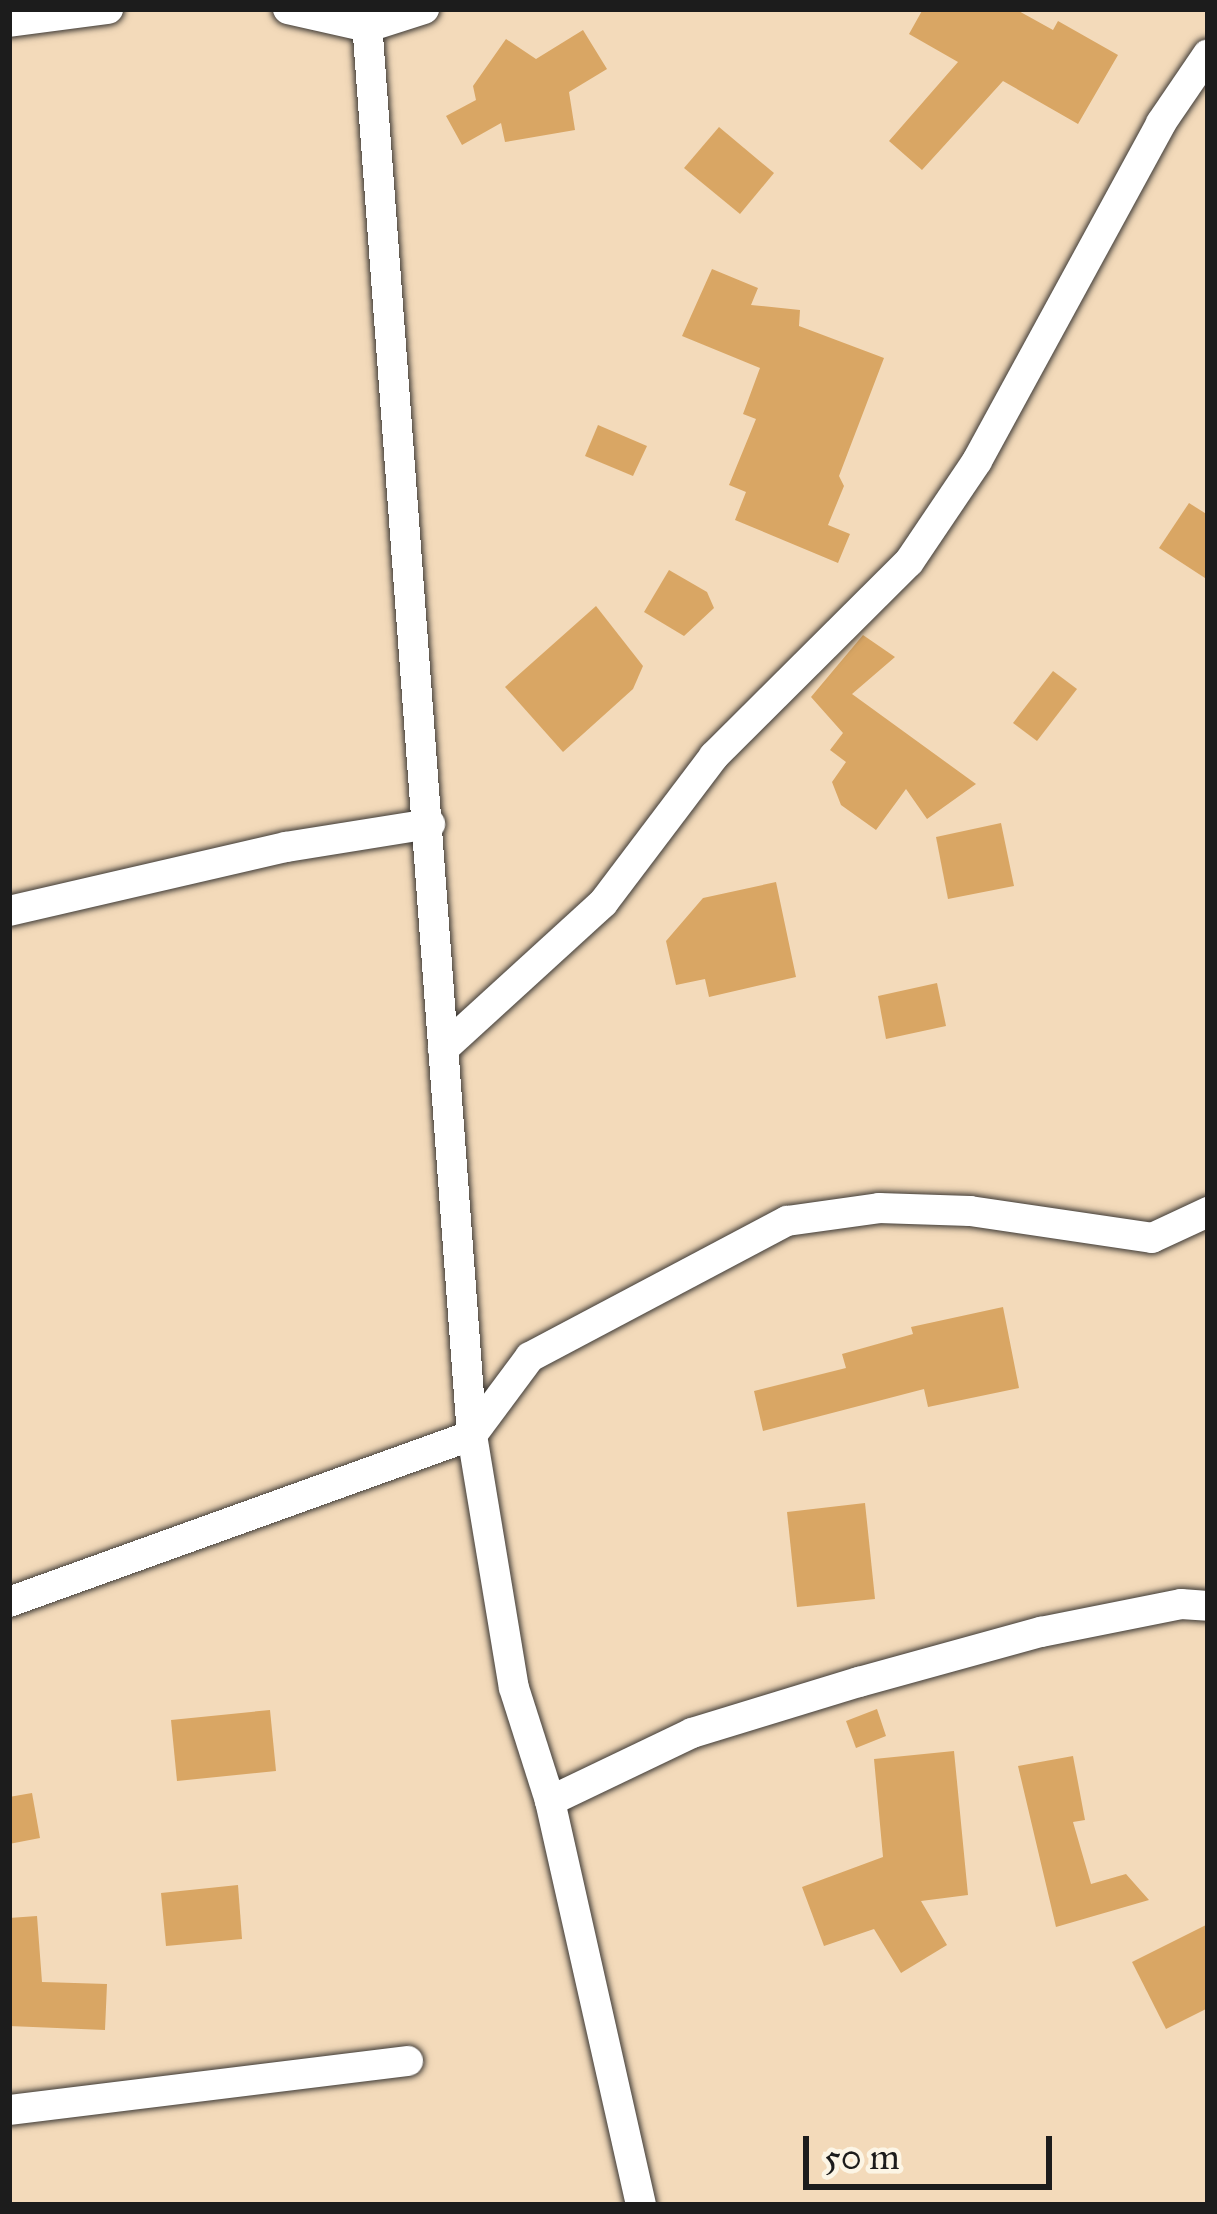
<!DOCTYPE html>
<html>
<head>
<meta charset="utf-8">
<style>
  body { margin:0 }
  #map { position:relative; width:1217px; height:2214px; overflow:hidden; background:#f3daba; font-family:"IM FELL Great Primer",serif }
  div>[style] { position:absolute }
  .building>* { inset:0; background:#d9a664 }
  .roads { filter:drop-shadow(0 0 3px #3c3834) drop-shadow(0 0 3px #3c3834) }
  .minor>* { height:30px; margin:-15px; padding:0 15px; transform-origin:15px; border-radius:15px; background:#fff }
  span { translate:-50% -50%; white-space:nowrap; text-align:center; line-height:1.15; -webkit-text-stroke:9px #fcf5e5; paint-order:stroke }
  .frame { position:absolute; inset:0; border:12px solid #1c1c1c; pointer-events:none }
  .scale { position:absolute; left:803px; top:2136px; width:249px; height:54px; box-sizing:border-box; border:6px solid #1c1c1c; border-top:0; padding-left:15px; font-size:36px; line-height:42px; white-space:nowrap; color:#1c1c1c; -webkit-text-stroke:9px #fcf5e5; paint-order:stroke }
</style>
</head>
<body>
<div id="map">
  <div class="building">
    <div style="clip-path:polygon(923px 9px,1015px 9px,1053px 30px,1058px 21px,1118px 55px,1078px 124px,1003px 81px,922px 170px,889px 141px,958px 62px,909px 34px)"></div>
    <div style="clip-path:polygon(583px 30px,607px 69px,569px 92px,575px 130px,505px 142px,501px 123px,462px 145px,446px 116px,476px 100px,473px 86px,506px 39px,536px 59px)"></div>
    <div style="clip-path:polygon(719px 127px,774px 173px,740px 214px,684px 168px)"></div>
    <div style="clip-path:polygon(712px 269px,758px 288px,751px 305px,800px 310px,799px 326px,884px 358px,839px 476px,844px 486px,828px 525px,850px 534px,838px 563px,735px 520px,746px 492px,729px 485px,756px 419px,743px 414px,760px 368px,682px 336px)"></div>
    <div style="clip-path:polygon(598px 425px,647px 446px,633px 476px,585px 456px)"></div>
    <div style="clip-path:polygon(1189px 503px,1208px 515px,1208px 580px,1159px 548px)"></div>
    <div style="clip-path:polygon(669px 570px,707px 592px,714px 608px,684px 636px,644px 612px)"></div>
    <div style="clip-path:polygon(596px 606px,643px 666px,633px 689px,563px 752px,505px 687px)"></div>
    <div style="clip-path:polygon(863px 635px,895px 657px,852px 694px,976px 784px,927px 819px,906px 789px,876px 830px,841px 805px,832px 782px,846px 762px,830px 750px,843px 733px,811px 697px)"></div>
    <div style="clip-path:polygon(1053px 671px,1077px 689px,1037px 741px,1013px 723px)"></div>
    <div style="clip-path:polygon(1001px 823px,1014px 886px,948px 899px,936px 837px)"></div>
    <div style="clip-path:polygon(776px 882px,796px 977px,709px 997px,705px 979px,676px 985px,666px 941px,703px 898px)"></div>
    <div style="clip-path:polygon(937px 983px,946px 1026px,886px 1039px,878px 996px)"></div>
    <div style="clip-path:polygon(1003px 1307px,1019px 1388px,928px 1407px,924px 1389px,763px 1431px,754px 1391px,846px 1368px,842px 1354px,913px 1334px,911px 1327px)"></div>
    <div style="clip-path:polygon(865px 1503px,875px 1599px,797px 1607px,787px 1512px)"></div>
    <div style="clip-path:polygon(877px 1709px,886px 1736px,856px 1748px,846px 1721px)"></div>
    <div style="clip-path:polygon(270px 1710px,276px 1771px,177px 1781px,171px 1720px)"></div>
    <div style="clip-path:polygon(954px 1751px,968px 1895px,921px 1901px,947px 1945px,901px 1973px,874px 1929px,824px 1946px,802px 1887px,883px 1857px,874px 1759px)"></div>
    <div style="clip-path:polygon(1073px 1756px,1085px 1820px,1073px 1822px,1091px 1884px,1126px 1874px,1149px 1900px,1056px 1927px,1018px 1766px)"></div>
    <div style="clip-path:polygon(32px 1793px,40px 1838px,9px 1844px,9px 1797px)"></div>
    <div style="clip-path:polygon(238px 1885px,242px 1939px,166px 1946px,161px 1893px)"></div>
    <div style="clip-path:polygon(37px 1916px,42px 1982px,107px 1984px,105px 2030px,9px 2026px,9px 1918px)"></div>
    <div style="clip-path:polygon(1208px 1924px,1208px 2008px,1166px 2029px,1132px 1962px)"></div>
  </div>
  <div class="roads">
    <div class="minor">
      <div style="left:288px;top:9px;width:82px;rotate:12.7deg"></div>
      <div style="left:368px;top:27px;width:59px;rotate:-17.8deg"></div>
      <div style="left:366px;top:9px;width:1430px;rotate:85.75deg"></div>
      <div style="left:472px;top:1435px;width:256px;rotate:80.6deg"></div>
      <div style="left:514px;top:1688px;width:119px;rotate:72.3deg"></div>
      <div style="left:550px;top:1801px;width:414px;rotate:77.3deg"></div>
      <div style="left:9px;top:22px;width:100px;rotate:-7.5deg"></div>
      <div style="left:9px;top:911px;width:284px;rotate:-13deg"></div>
      <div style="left:286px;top:847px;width:146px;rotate:-9.1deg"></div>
      <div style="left:443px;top:1049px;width:217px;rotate:-42.4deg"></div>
      <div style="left:603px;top:903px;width:184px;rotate:-52.9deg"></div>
      <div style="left:714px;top:756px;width:275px;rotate:-44.9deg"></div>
      <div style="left:909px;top:562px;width:122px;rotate:-56deg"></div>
      <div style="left:977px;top:461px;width:385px;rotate:-61.4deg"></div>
      <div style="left:1161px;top:123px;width:83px;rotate:-55.7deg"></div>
      <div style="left:9px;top:1602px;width:492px;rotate:-19.8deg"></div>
      <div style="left:472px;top:1435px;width:97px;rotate:-53.4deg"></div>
      <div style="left:530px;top:1357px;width:291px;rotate:-27.9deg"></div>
      <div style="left:787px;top:1221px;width:93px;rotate:-8deg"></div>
      <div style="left:879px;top:1208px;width:91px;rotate:1.9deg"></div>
      <div style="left:970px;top:1211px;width:184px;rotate:8.4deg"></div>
      <div style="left:1152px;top:1238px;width:62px;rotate:-24.9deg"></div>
      <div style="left:550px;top:1801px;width:157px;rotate:-25.6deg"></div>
      <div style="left:692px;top:1733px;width:175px;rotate:-17deg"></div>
      <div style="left:859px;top:1682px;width:189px;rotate:-15.4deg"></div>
      <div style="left:1041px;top:1632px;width:143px;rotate:-11.3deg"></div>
      <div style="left:1181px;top:1604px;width:27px;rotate:4deg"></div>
      <div style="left:9px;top:2110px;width:402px;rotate:-7deg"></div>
    </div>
  </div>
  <div class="frame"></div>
  <div class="scale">50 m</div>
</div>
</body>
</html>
